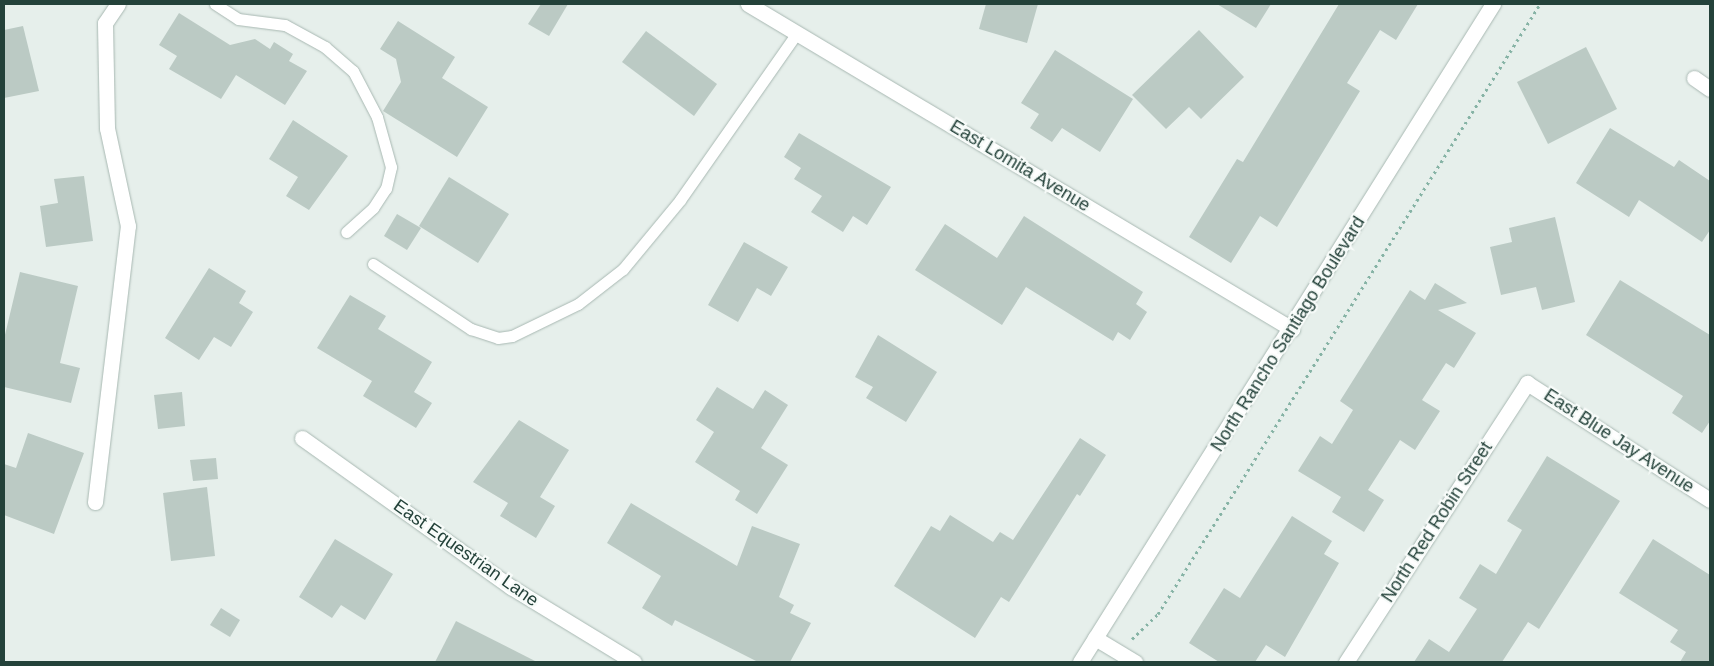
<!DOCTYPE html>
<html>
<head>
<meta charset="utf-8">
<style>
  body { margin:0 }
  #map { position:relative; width:1714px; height:666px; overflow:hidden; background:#e6efeb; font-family:Helvetica,sans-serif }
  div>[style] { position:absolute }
  .building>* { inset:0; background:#bbcac4 }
  .path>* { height:3px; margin-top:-1.5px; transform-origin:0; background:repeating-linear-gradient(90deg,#86b3a5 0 2.5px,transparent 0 6.5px) }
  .roads { filter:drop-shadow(0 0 1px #a8b8b2) drop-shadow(0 0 1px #a8b8b2) }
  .lane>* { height:11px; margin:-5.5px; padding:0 5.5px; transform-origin:5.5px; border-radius:5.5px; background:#fff }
  .street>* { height:15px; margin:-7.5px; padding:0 7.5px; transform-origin:7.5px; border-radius:7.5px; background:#fff }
  .secondary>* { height:15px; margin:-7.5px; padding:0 7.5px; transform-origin:7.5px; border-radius:7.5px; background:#fff }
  span { translate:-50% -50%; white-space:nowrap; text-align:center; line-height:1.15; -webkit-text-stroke:4.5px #f7fbf9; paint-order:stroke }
  .street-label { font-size:18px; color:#24423a }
  .frame { position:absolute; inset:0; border:5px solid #24423a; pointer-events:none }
</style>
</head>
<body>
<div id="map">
  <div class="building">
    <div style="clip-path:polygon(541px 4px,568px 4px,549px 36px,528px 24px)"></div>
    <div style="clip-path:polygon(986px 4px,1038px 4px,1027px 43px,979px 29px)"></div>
    <div style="clip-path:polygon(1217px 4px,1271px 4px,1256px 28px)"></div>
    <div style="clip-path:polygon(1339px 4px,1418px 4px,1396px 40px,1380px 30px,1347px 83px,1360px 91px,1277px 227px,1260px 216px,1231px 263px,1189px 237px,1237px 159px,1243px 162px)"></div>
    <div style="clip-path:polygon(179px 13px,230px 45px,255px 39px,270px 49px,274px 42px,293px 54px,289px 61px,307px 71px,285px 105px,236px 75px,221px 99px,169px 69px,177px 56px,159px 45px)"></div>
    <div style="clip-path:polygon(398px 21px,455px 57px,442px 78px,488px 107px,457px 157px,383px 111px,401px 82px,396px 59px,380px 49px)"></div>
    <div style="clip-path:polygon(23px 26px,39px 91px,4px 98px,4px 30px)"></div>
    <div style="clip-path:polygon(1199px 30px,1244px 77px,1201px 119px,1189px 107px,1166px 129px,1132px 95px)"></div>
    <div style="clip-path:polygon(646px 31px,717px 84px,694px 116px,622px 62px)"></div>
    <div style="clip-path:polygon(1586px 47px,1617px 109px,1548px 144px,1517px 82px)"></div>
    <div style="clip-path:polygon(1055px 50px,1133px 99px,1100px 152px,1062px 128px,1052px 142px,1030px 128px,1039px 114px,1021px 103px)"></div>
    <div style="clip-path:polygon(293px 120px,348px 156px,309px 210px,286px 196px,298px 177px,269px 159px)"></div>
    <div style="clip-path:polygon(1610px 128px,1674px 167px,1679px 160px,1710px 181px,1710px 230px,1702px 242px,1639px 200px,1629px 217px,1576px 183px)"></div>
    <div style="clip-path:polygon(799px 133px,891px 187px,867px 225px,853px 216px,843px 232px,811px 212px,822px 196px,794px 179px,801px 168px,784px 157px)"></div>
    <div style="clip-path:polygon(84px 176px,93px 241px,46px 247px,40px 206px,58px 203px,54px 179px)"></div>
    <div style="clip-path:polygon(449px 177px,509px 214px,478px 263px,419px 226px)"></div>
    <div style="clip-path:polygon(397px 214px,421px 228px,407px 250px,384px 236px)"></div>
    <div style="clip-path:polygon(1024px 216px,1143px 292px,1136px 304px,1147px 312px,1130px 340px,1118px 332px,1113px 341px,1026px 287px,1002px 325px,915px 270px,945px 224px,997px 258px)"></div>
    <div style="clip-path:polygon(1555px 217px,1575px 302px,1542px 310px,1536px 287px,1501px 295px,1490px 247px,1512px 242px,1509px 228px)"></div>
    <div style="clip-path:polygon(744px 242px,788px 267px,771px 296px,757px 288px,738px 322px,708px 305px)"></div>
    <div style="clip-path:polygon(209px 268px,246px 291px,239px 303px,253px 312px,231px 347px,214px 337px,199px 360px,165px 338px)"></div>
    <div style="clip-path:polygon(20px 272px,78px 286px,60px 363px,80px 368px,71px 403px,4px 387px,4px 339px)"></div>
    <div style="clip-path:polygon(1620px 280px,1710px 335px,1710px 421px,1702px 433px,1672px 413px,1683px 396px,1586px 335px)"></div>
    <div style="clip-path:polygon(1435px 283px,1467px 303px,1438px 310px,1476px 333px,1454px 368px,1446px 363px,1422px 400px,1440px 411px,1415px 450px,1400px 440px,1368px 490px,1384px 500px,1364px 532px,1332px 512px,1341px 497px,1298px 471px,1320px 436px,1332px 444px,1353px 410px,1340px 401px,1410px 290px,1425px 300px)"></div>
    <div style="clip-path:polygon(350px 295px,386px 316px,378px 329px,432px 362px,414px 392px,432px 403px,416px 428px,363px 396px,372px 381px,317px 348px)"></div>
    <div style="clip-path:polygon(878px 335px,937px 372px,906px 422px,866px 398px,873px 387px,855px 377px)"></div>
    <div style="clip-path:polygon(717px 387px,753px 409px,765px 390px,788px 405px,761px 448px,788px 465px,757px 514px,735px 500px,740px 491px,695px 462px,714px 432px,696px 420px)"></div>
    <div style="clip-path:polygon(182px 392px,185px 426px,158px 429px,154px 395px)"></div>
    <div style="clip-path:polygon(519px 420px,569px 450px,540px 497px,555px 506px,536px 538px,500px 516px,508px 503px,473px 482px)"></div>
    <div style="clip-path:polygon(28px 433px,84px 453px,54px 534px,4px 515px,4px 464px,16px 468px)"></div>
    <div style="clip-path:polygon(1080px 438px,1106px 455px,1080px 496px,1077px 494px,1009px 602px,1001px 597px,975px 638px,894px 586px,931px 526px,940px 531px,950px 515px,993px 542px,1000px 532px,1013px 540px)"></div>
    <div style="clip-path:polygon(1547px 456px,1620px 501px,1539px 629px,1528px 622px,1502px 662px,1414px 662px,1429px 639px,1449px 652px,1477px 609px,1459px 598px,1480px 564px,1496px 574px,1522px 530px,1507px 521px)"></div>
    <div style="clip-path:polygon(216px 458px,218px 479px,193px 481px,190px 460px)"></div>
    <div style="clip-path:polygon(207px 487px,215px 556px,171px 561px,163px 493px)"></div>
    <div style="clip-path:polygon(631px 503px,737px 566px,752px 526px,800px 544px,779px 597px,794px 605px,790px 613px,811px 623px,790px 662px,758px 662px,675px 620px,672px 626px,642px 608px,661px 576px,607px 543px)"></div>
    <div style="clip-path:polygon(1292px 516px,1332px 541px,1324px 554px,1339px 563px,1285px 657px,1266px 645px,1255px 662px,1219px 662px,1189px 643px,1224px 588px,1240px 598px)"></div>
    <div style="clip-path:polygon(335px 539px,393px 574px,365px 620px,341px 605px,332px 618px,299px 597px)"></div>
    <div style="clip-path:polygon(1653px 539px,1710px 575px,1710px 662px,1680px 662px,1686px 652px,1670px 642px,1678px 630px,1619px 593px)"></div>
    <div style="clip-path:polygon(221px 608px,240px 620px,230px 637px,210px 625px)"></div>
    <div style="clip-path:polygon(456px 621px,537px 662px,435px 662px)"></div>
  </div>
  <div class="path">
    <div style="left:1132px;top:639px;width:36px;rotate:-44deg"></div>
    <div style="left:1158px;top:614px;width:720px;rotate:-57.94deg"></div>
  </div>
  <div class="roads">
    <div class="lane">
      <div style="left:215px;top:4px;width:27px;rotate:33deg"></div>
      <div style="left:238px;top:19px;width:47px;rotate:7.3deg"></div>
      <div style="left:285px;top:25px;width:46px;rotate:28.8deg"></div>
      <div style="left:325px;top:47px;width:37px;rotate:41deg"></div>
      <div style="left:353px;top:71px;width:52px;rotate:62.4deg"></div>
      <div style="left:377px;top:117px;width:52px;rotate:74.4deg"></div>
      <div style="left:391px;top:167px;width:22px;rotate:103deg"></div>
      <div style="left:386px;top:188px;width:24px;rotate:123deg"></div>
      <div style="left:373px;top:208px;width:36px;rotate:138deg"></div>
      <div style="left:373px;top:264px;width:118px;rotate:33.6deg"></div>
      <div style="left:471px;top:329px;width:28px;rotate:18deg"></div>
      <div style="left:498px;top:338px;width:14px;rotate:-8deg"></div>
      <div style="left:512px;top:336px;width:73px;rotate:-25.9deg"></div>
      <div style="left:578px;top:304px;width:57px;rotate:-37.9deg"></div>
      <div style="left:623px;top:269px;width:89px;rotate:-50.4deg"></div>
      <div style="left:680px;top:200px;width:204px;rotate:-55deg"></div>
    </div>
    <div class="street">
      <div style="left:748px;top:4px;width:634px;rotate:30.86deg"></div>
      <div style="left:1694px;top:78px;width:19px;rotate:35deg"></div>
      <div style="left:302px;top:438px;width:257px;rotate:35.5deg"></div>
      <div style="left:511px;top:587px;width:144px;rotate:31.4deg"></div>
      <div style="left:95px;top:502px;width:278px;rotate:-83.2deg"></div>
      <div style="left:128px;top:226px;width:100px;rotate:-102.1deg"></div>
      <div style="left:107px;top:128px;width:105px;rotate:-91.1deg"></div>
      <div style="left:105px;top:23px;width:23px;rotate:-56deg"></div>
      <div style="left:1095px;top:638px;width:47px;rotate:31deg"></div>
      <div style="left:1346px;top:662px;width:333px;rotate:-57deg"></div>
      <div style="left:1527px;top:383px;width:217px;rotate:32.6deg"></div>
    </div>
    <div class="secondary">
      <div style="left:1080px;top:662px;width:777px;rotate:-57.89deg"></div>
    </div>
  </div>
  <div class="street-label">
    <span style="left:1020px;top:166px;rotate:31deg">East Lomita Avenue</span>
    <span style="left:1288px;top:334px;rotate:-58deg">North Rancho Santiago Boulevard</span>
    <span style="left:1619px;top:441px;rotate:33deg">East Blue Jay Avenue</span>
    <span style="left:1437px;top:522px;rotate:-57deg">North Red Robin Street</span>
    <span style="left:466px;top:553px;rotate:35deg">East Equestrian Lane</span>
  </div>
  <div class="frame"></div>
</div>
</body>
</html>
